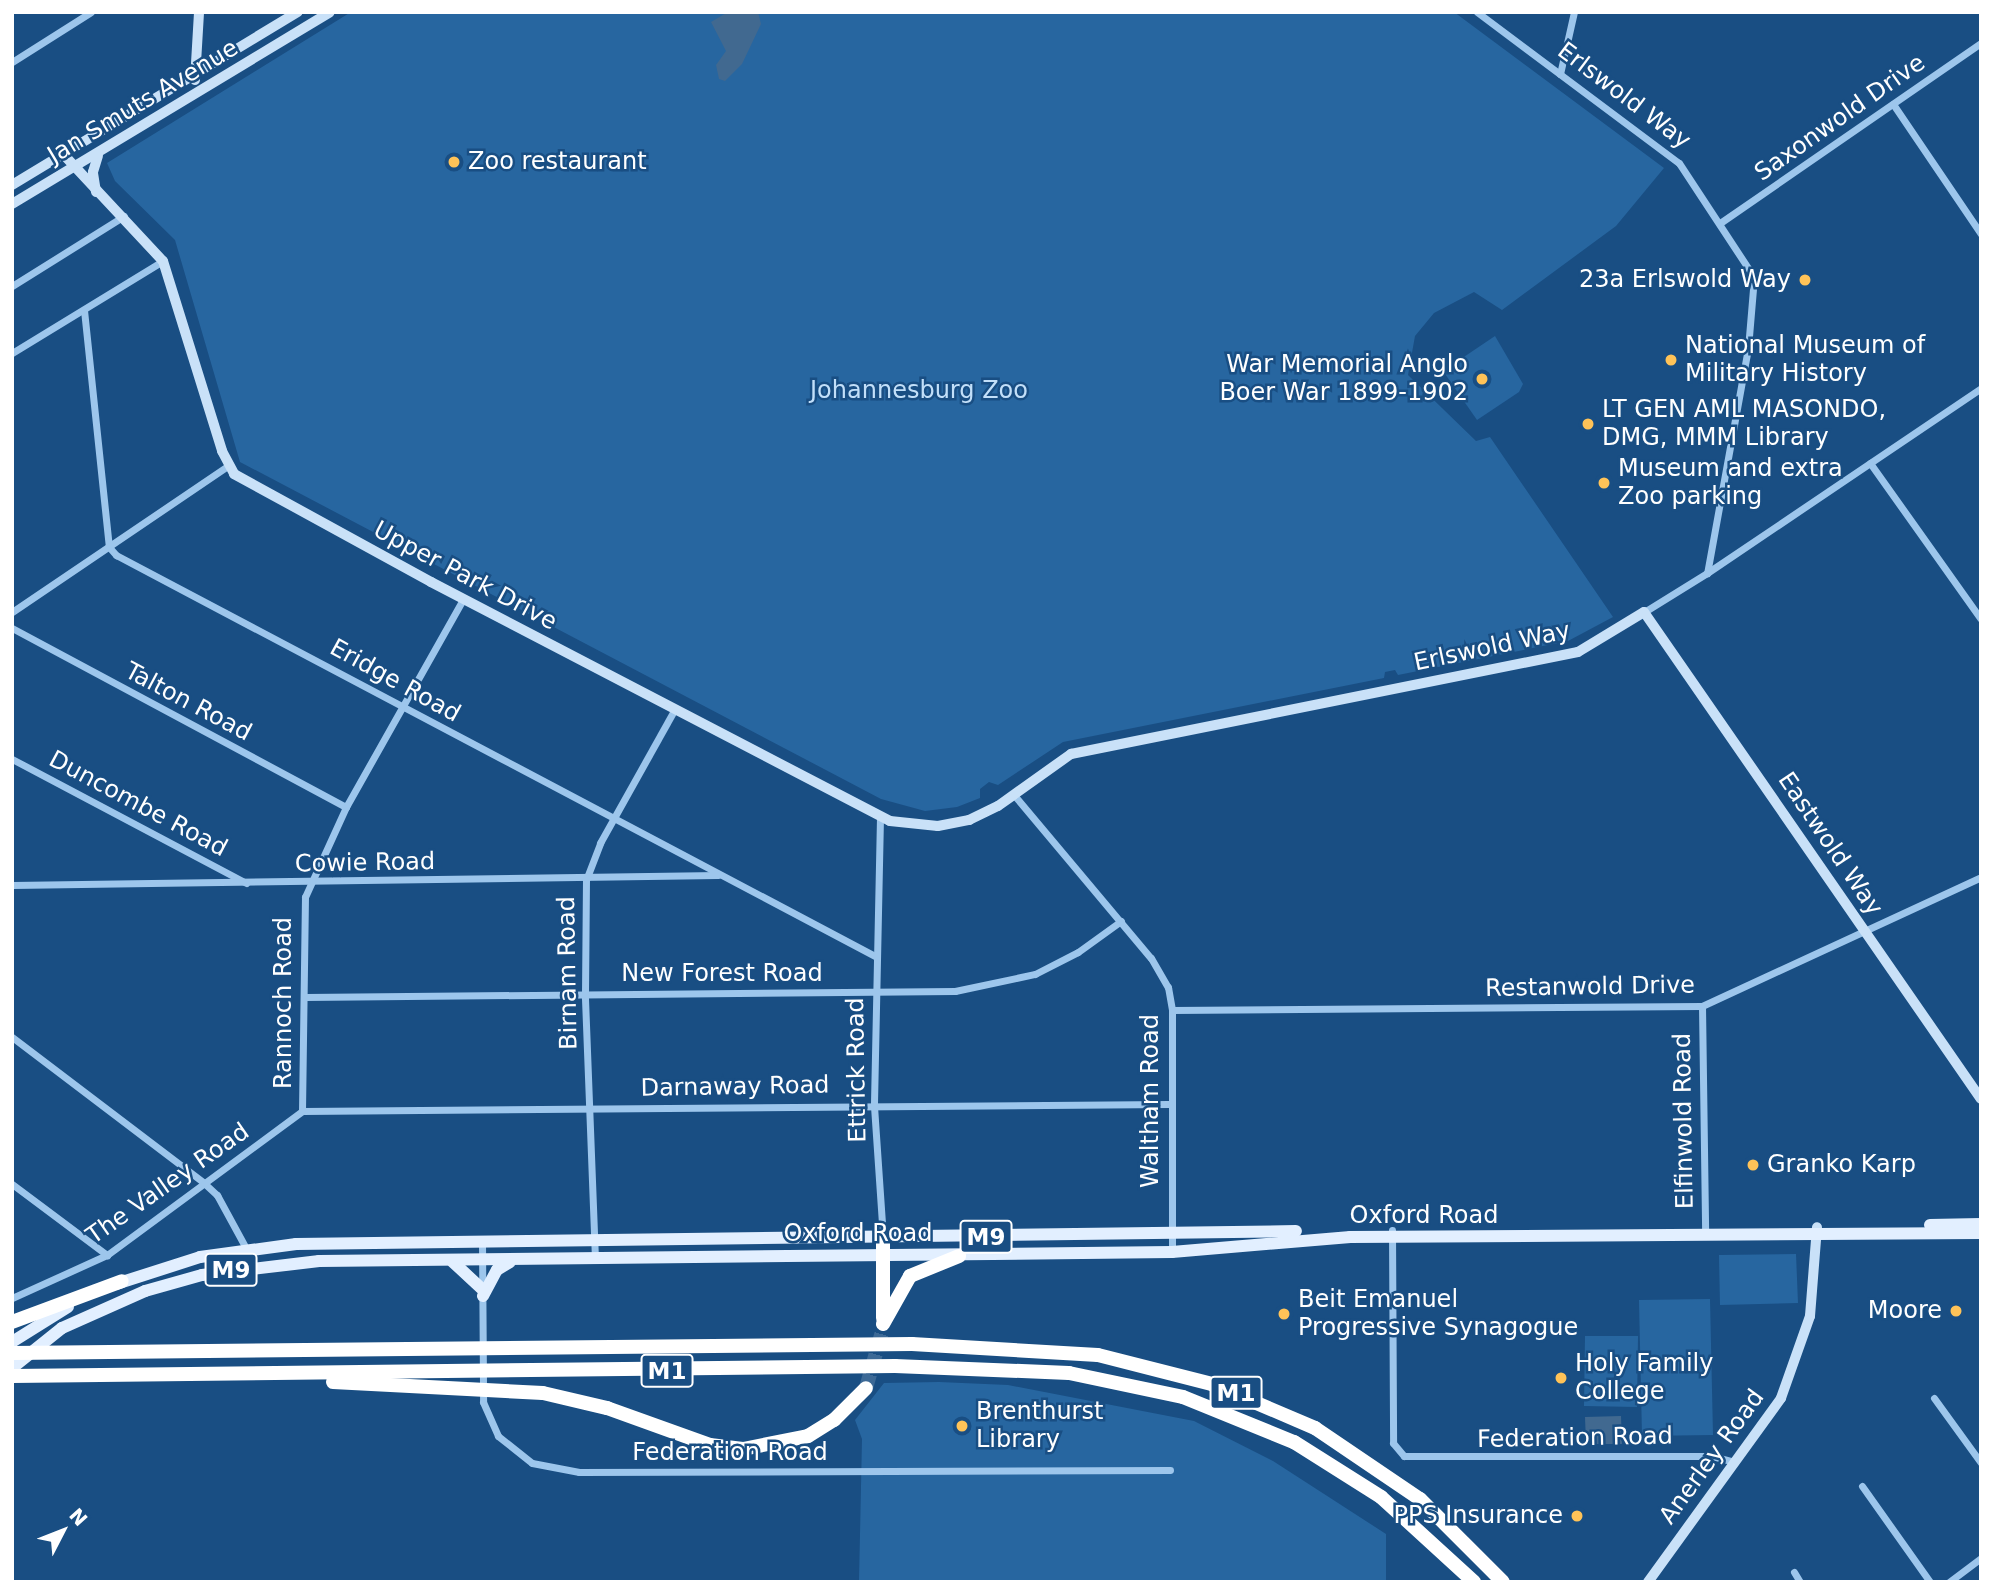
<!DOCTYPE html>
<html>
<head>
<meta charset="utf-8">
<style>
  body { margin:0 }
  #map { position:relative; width:1993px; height:1594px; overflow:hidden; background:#194e83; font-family:"DejaVu Sans",sans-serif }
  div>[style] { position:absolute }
  .green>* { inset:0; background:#2766a0 }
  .water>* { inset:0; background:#416990 }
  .highway-tunnel>* { height:14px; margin-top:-7px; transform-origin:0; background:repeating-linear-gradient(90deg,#3c6996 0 14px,transparent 0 21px) }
  .street>* { height:7px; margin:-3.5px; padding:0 3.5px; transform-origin:3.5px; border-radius:3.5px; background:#9dc6ec }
  .secondary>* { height:10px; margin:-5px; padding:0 5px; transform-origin:5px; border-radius:5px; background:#c9e1f8 }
  .primary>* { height:12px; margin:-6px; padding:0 6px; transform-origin:6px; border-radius:6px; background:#e2efff }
  .highway>* { height:14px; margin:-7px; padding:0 7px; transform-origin:7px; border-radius:7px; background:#fff }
  .dots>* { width:19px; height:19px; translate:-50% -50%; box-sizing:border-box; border:4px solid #194e83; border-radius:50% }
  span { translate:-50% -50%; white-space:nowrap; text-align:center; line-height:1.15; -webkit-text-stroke:5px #194e83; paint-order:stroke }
  .shield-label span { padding:2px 5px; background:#194e83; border:2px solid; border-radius:5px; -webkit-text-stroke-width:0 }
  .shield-label { font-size:23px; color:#fff; font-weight:700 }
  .street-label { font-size:24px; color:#fff }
  .poi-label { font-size:24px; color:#fff }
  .left { translate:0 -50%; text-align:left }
  .right { translate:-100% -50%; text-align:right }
  .park-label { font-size:24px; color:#c2dff9 }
  .frame { position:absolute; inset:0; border:14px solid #fff; pointer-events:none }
  .north { position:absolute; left:28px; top:1496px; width:70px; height:70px; -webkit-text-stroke:5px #194e83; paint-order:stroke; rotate:48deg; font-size:19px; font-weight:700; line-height:28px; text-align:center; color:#fff }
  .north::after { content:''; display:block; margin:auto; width:24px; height:32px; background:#fff; clip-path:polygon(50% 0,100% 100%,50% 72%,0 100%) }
</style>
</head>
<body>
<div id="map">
  <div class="green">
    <div style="clip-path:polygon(351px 12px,1454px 12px,1664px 168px,1616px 226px,1502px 310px,1474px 292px,1434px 313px,1415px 336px,1408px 375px,1476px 441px,1490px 437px,1613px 617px,1568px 641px,1398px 675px,1395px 670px,1385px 672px,1384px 678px,1063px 742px,998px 785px,989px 782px,980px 789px,980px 798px,957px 807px,925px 811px,881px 799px,240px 462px,175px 240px,115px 181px,107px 163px)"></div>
    <div style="clip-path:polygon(1495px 336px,1523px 384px,1519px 392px,1477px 420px,1443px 371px)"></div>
    <div style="clip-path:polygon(1796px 1254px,1798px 1303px,1720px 1305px,1719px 1255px)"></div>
    <div style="clip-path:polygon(1710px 1299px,1713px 1435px,1642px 1436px,1639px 1300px)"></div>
    <div style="clip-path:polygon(1585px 1336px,1638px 1336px,1637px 1407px,1584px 1406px)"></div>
    <div style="clip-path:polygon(939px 1382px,1008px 1385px,1194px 1421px,1273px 1461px,1386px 1534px,1386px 1582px,859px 1582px,862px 1439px,855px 1420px,884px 1383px)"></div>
  </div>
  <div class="water">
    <div style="clip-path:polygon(728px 12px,758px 12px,761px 24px,742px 64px,725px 81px,719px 79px,716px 65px,726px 51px,711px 22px)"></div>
    <div style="clip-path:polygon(1621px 1416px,1622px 1444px,1586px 1444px,1585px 1417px)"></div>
  </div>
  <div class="highway-tunnel">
    <div style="left:866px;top:1388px;width:58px;rotate:-74.1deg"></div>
  </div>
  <div class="street">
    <div style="left:1477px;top:12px;width:252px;rotate:36.8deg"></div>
    <div style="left:1679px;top:163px;width:136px;rotate:56.7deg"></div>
    <div style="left:1754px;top:277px;width:71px;rotate:94.8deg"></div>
    <div style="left:1748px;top:348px;width:229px;rotate:100.3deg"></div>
    <div style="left:1707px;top:573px;width:74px;rotate:148.2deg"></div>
    <div style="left:12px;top:62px;width:93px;rotate:-32.3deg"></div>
    <div style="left:1560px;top:74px;width:64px;rotate:-77.3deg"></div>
    <div style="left:1893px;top:104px;width:157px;rotate:55.9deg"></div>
    <div style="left:1720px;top:223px;width:317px;rotate:-34.6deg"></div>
    <div style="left:12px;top:286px;width:132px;rotate:-32deg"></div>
    <div style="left:84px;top:310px;width:238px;rotate:84deg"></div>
    <div style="left:109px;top:547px;width:11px;rotate:49deg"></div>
    <div style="left:116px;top:555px;width:858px;rotate:27.85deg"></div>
    <div style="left:12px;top:353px;width:177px;rotate:-31.4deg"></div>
    <div style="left:1870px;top:463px;width:191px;rotate:54.6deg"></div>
    <div style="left:1707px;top:573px;width:331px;rotate:-34deg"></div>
    <div style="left:12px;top:612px;width:261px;rotate:-34.1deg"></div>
    <div style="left:12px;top:628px;width:379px;rotate:28.2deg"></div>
    <div style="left:12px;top:759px;width:265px;rotate:27.9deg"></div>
    <div style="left:1014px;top:795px;width:213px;rotate:50deg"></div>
    <div style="left:1151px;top:958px;width:34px;rotate:60deg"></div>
    <div style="left:1168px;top:987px;width:23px;rotate:80deg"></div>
    <div style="left:1172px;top:1010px;width:242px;rotate:90deg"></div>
    <div style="left:880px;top:817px;width:289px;rotate:91.2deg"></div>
    <div style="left:874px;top:1106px;width:133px;rotate:86.1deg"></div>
    <div style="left:12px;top:885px;width:706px;rotate:-0.81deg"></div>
    <div style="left:305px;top:997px;width:650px;rotate:-0.53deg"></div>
    <div style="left:955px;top:991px;width:82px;rotate:-12deg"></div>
    <div style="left:1035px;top:974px;width:48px;rotate:-27.1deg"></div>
    <div style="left:1078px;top:952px;width:53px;rotate:-35.8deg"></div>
    <div style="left:1702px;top:1006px;width:229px;rotate:89.2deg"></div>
    <div style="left:1172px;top:1010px;width:530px;rotate:-0.43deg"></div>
    <div style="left:1702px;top:1006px;width:307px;rotate:-24.8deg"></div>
    <div style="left:12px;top:1037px;width:241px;rotate:37.2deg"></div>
    <div style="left:204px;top:1183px;width:18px;rotate:43deg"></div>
    <div style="left:217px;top:1195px;width:63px;rotate:61.4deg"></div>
    <div style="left:302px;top:1111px;width:867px;rotate:-0.46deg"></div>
    <div style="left:302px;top:1111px;width:214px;rotate:-89.2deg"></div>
    <div style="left:305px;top:897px;width:99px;rotate:-65.5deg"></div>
    <div style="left:346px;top:807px;width:239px;rotate:-60.6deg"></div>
    <div style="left:12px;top:1184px;width:119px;rotate:36.8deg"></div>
    <div style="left:1392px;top:1230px;width:213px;rotate:89.7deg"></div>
    <div style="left:1393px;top:1443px;width:17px;rotate:50deg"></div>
    <div style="left:1404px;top:1456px;width:308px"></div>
    <div style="left:1712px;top:1456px;width:24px;rotate:15deg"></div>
    <div style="left:482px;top:1241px;width:161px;rotate:89.6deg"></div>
    <div style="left:483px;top:1402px;width:37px;rotate:66deg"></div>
    <div style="left:498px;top:1436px;width:43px;rotate:38.5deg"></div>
    <div style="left:532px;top:1463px;width:48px;rotate:10.8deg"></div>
    <div style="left:579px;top:1472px;width:591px;rotate:-0.19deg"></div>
    <div style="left:595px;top:1259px;width:265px;rotate:-92.2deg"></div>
    <div style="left:585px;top:994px;width:114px;rotate:-89.5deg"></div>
    <div style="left:586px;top:880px;width:40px;rotate:-69deg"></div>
    <div style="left:600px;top:843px;width:154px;rotate:-60.8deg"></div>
    <div style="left:12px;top:1298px;width:104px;rotate:-24.4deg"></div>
    <div style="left:107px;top:1255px;width:242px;rotate:-36.4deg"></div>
    <div style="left:1934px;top:1398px;width:80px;rotate:54.1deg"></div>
    <div style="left:1862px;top:1486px;width:118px;rotate:54.7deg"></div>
    <div style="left:1794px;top:1572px;width:12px;rotate:59deg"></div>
    <div style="left:1949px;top:1582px;width:40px;rotate:-37deg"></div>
  </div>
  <div class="secondary">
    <div style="left:195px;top:80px;width:68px;rotate:-86.6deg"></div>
    <div style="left:64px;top:155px;width:145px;rotate:47deg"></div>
    <div style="left:163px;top:261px;width:199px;rotate:72.7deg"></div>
    <div style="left:222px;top:451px;width:26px;rotate:62deg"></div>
    <div style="left:234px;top:474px;width:225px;rotate:28.7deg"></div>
    <div style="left:431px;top:582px;width:517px;rotate:27.51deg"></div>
    <div style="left:890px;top:821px;width:48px;rotate:5.9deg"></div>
    <div style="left:938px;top:826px;width:32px;rotate:-11deg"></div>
    <div style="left:969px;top:820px;width:32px;rotate:-26deg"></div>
    <div style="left:998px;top:806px;width:90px;rotate:-35.5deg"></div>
    <div style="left:1071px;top:754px;width:517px;rotate:-11.38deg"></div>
    <div style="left:1578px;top:652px;width:77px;rotate:-31.2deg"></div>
    <div style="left:1644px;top:612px;width:592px;rotate:55.32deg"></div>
    <div style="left:12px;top:185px;width:334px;rotate:-31.2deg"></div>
    <div style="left:96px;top:192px;width:20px;rotate:-99deg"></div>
    <div style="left:93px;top:172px;width:17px;rotate:-73deg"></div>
    <div style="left:12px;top:204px;width:371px;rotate:-31.1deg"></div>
    <div style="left:1648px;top:1582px;width:227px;rotate:-54.1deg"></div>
    <div style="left:1781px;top:1398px;width:87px;rotate:-70.5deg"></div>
    <div style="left:1810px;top:1316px;width:89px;rotate:-85.5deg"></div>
  </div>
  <div class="primary">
    <div style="left:1930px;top:1225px;width:51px;rotate:-1.1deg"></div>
    <div style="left:453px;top:1262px;width:41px;rotate:43deg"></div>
    <div style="left:116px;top:1284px;width:88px;rotate:-17.8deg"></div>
    <div style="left:200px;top:1257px;width:97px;rotate:-7.7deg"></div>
    <div style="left:296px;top:1244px;width:1000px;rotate:-0.74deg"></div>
    <div style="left:483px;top:1296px;width:30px;rotate:-62deg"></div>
    <div style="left:497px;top:1270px;width:15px;rotate:-32deg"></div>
    <div style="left:12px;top:1342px;width:66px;rotate:-32deg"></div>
    <div style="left:12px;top:1368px;width:64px;rotate:-38.7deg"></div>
    <div style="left:62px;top:1328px;width:91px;rotate:-24deg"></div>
    <div style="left:145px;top:1291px;width:59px;rotate:-15.7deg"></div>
    <div style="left:202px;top:1275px;width:118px;rotate:-6.8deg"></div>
    <div style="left:319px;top:1261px;width:853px;rotate:-0.6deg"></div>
    <div style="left:1172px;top:1252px;width:179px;rotate:-4.8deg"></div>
    <div style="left:1350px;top:1237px;width:631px;rotate:-0.36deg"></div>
  </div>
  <div class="highway">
    <div style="left:883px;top:1318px;width:79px;rotate:-90deg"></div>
    <div style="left:12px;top:1322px;width:117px;rotate:-20.4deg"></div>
    <div style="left:883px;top:1324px;width:55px;rotate:-60.6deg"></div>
    <div style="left:910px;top:1276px;width:53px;rotate:-22.2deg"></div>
    <div style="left:12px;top:1353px;width:900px;rotate:-0.57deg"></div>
    <div style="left:912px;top:1344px;width:186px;rotate:3.4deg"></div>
    <div style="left:1098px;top:1355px;width:118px;rotate:14.3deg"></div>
    <div style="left:1212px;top:1384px;width:112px;rotate:23.1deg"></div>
    <div style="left:1315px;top:1428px;width:127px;rotate:34.1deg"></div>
    <div style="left:1420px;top:1499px;width:117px;rotate:45deg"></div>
    <div style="left:12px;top:1376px;width:883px;rotate:-0.65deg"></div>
    <div style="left:895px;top:1366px;width:174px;rotate:2.3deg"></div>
    <div style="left:1069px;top:1373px;width:116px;rotate:11.9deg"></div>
    <div style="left:1183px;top:1397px;width:120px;rotate:22.1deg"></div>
    <div style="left:1294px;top:1442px;width:103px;rotate:32.3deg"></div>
    <div style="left:1381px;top:1497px;width:126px;rotate:42.4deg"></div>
    <div style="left:333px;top:1382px;width:210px;rotate:3deg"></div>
    <div style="left:543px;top:1393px;width:66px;rotate:13.2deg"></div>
    <div style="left:607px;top:1408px;width:109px;rotate:19.8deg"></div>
    <div style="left:710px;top:1445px;width:33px;rotate:7deg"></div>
    <div style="left:743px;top:1449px;width:66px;rotate:-11.3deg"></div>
    <div style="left:808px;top:1436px;width:31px;rotate:-32deg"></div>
    <div style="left:834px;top:1420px;width:45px;rotate:-45deg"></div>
  </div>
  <div class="dots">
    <div style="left:454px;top:162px;background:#ffc358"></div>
    <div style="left:1805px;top:280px;background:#ffc358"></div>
    <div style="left:1671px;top:360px;background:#ffc358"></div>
    <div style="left:1482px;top:379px;background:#ffc358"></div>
    <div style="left:1588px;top:424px;background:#ffc358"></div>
    <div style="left:1604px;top:483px;background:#ffc358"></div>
    <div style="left:1753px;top:1165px;background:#ffc358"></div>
    <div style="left:1956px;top:1311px;background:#ffc358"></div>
    <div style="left:1284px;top:1314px;background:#ffc358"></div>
    <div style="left:1561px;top:1378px;background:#ffc358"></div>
    <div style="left:962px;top:1426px;background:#ffc358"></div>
    <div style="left:1577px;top:1516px;background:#ffc358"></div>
  </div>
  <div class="shield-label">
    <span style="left:986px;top:1237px">M9</span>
    <span style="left:231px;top:1270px">M9</span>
    <span style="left:667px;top:1371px">M1</span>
    <span style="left:1236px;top:1393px">M1</span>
  </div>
  <div class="street-label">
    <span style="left:1624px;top:96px;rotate:37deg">Erlswold Way</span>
    <span style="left:143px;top:102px;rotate:-31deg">Jan Smuts Avenue</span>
    <span style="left:1840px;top:118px;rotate:-35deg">Saxonwold Drive</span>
    <span style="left:465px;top:576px;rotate:28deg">Upper Park Drive</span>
    <span style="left:1492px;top:647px;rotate:-12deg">Erlswold Way</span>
    <span style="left:395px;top:681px;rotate:29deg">Eridge Road</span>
    <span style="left:188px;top:702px;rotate:28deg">Talton Road</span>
    <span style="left:138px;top:804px;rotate:28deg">Duncombe Road</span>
    <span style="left:1830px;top:844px;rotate:56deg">Eastwold Way</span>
    <span style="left:365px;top:863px;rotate:-1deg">Cowie Road</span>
    <span style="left:568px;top:973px;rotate:-91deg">Birnam Road</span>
    <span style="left:722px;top:974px">New Forest Road</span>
    <span style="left:1590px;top:987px;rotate:-1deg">Restanwold Drive</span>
    <span style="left:284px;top:1003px;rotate:-90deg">Rannoch Road</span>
    <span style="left:857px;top:1070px;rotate:-91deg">Ettrick Road</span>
    <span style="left:735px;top:1087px;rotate:-1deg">Darnaway Road</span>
    <span style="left:1151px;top:1101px;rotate:-90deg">Waltham Road</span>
    <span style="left:1684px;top:1121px;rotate:-91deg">Elfinwold Road</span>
    <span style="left:168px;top:1184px;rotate:-35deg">The Valley Road</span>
    <span style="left:1424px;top:1216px">Oxford Road</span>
    <span style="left:858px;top:1234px">Oxford Road</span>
    <span style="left:1575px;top:1438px;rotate:-1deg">Federation Road</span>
    <span style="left:730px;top:1453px">Federation Road</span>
    <span style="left:1712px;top:1457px;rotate:-54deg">Anerley Road</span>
  </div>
  <div class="poi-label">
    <span class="left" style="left:468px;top:162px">Zoo restaurant</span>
    <span class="right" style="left:1791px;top:280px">23a Erlswold Way</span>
    <span class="left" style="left:1685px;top:360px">National Museum of<br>Military History</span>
    <span class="right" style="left:1468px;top:379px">War Memorial Anglo<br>Boer War 1899-1902</span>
    <span class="left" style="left:1602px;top:424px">LT GEN AML MASONDO,<br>DMG, MMM Library</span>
    <span class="left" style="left:1618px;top:483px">Museum and extra<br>Zoo parking</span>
    <span class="left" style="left:1767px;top:1165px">Granko Karp</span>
    <span class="left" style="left:1298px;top:1314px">Beit Emanuel<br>Progressive Synagogue</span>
    <span class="right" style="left:1942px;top:1311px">Moore</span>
    <span class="left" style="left:1575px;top:1378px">Holy Family<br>College</span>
    <span class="left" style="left:976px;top:1426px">Brenthurst<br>Library</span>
    <span class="right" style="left:1563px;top:1516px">PPS Insurance</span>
  </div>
  <div class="park-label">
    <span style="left:919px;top:391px">Johannesburg Zoo</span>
  </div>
  <div class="frame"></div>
  <div class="north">N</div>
</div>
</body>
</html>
